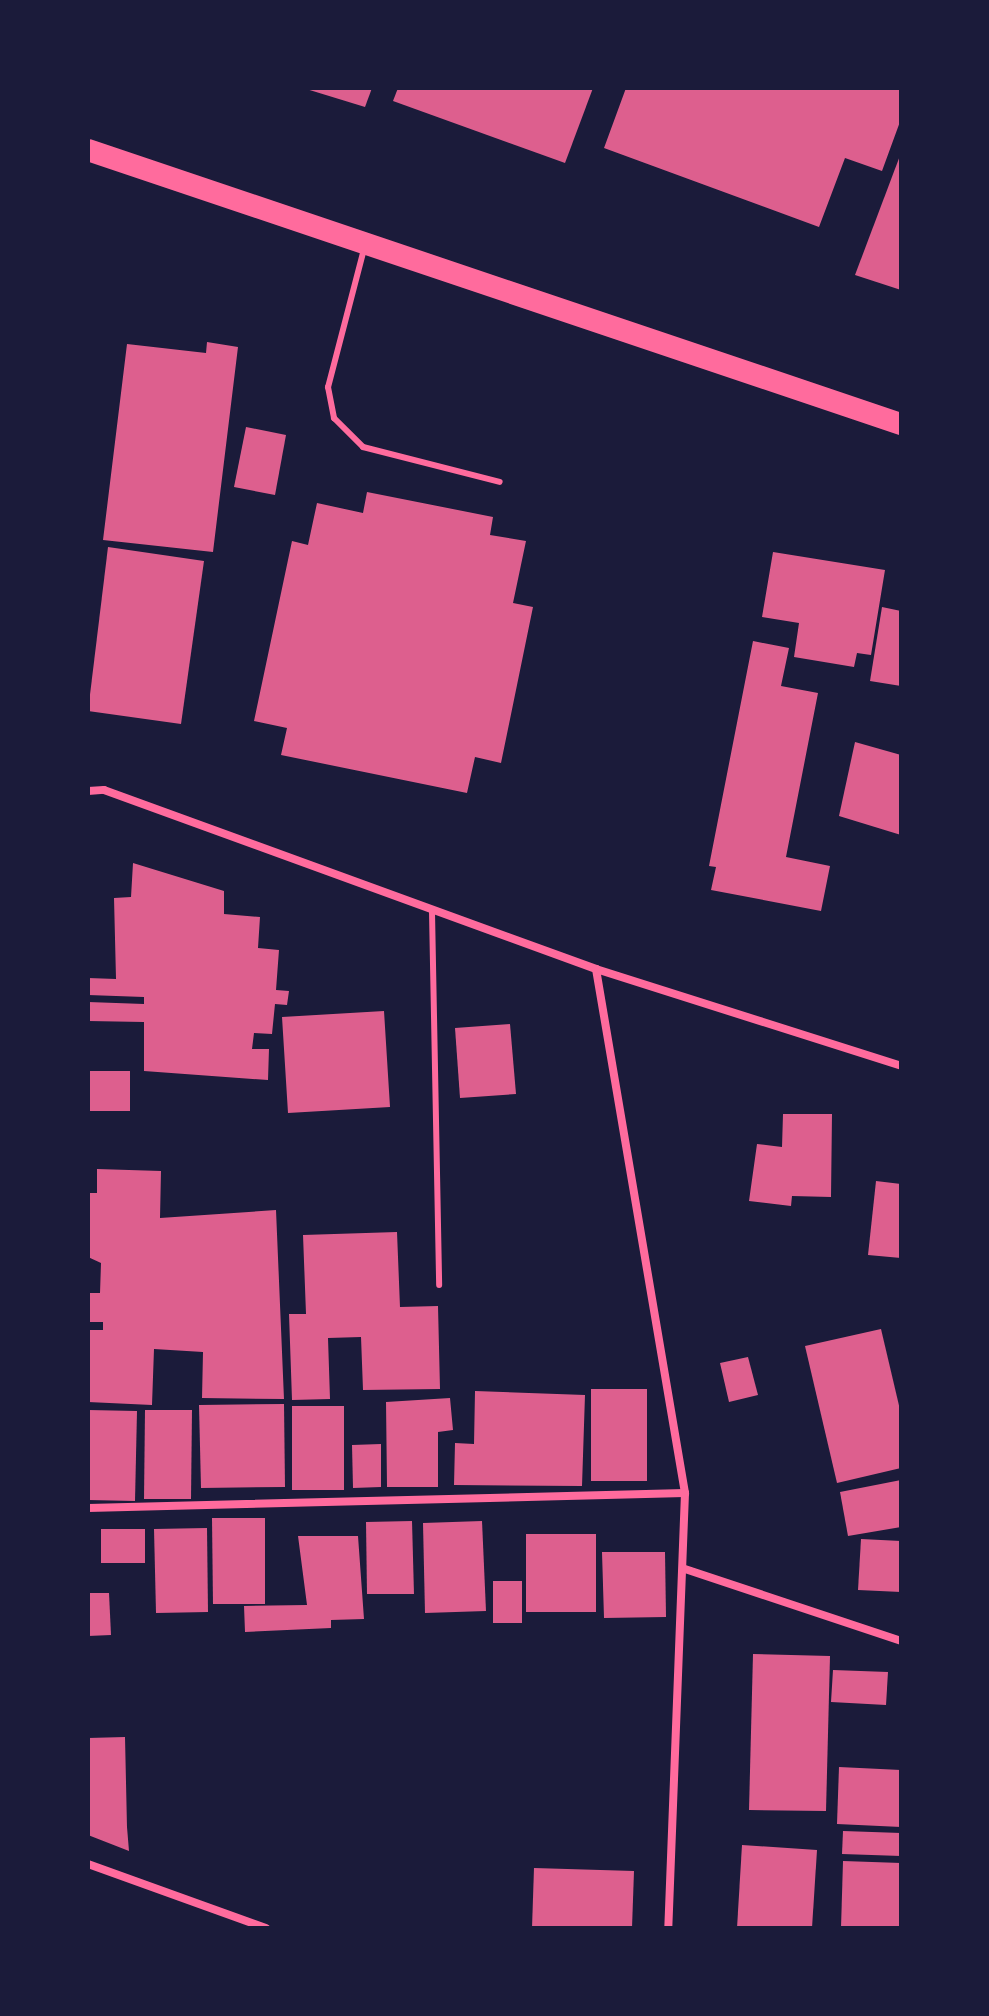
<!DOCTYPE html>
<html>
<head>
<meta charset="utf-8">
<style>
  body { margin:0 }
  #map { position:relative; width:989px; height:2016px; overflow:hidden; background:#1b1b3a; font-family:"Varela Round",sans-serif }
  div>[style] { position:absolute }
  .building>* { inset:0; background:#dd5f8e }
  .service>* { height:6px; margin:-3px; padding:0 3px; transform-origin:3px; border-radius:3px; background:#ff6b9d }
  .minor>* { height:8px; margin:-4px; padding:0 4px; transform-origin:4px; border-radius:4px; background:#ff6b9d }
  .trunk>* { height:22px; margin:-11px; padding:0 11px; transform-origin:11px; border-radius:11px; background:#ff6b9d }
  span { translate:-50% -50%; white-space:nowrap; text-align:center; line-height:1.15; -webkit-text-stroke:6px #1b1b3a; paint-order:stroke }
  .frame { position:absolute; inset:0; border:90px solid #1b1b3a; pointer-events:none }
</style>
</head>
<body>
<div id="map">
  <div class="building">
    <div style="clip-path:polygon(303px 88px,372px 88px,365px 107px)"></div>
    <div style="clip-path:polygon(398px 88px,593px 88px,565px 163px,393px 101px)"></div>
    <div style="clip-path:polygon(626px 88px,901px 88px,901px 119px,882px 171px,845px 158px,819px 227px,604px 148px)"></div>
    <div style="clip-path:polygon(901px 153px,901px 290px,855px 275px)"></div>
    <div style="clip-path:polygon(207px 342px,238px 347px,213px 552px,103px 540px,127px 344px,206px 353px)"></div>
    <div style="clip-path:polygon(246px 427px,286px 435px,275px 495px,234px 487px)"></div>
    <div style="clip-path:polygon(367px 492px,493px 517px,490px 535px,526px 541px,513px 603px,533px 607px,501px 763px,475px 757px,467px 793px,281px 755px,287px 728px,254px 721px,292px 541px,308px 545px,317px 503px,363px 513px)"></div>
    <div style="clip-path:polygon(108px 547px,204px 561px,181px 724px,88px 711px)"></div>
    <div style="clip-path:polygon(773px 552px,885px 570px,871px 655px,857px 653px,854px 667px,794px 657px,799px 623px,762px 617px)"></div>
    <div style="clip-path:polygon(882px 607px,901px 611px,901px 686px,870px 681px)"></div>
    <div style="clip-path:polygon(753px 641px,789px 648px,781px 686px,818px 693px,786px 857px,830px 866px,821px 911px,711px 890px,716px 867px,709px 866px)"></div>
    <div style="clip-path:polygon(855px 742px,901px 755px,901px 835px,839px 816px)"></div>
    <div style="clip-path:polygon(133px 863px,224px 891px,224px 914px,260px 917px,258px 948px,279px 950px,276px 990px,289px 991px,287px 1005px,275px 1004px,272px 1034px,254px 1033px,252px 1049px,269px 1049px,268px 1080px,144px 1071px,144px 1022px,88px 1021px,88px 1002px,144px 1004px,144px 997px,88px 995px,88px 978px,116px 979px,114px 898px,131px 897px)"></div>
    <div style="clip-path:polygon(384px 1011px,390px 1107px,288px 1113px,282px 1017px)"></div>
    <div style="clip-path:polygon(510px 1024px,516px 1094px,460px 1098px,455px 1028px)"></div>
    <div style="clip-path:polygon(88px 1071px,130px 1071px,130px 1111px,88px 1111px)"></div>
    <div style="clip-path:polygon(783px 1114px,832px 1114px,831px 1197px,792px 1196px,791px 1206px,749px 1201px,757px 1144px,782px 1147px)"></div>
    <div style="clip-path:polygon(97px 1169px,161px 1171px,160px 1218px,276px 1210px,284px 1399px,202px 1398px,203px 1352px,154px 1349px,152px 1405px,88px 1402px,88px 1330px,103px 1330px,103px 1322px,88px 1322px,88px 1293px,100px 1293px,101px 1263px,88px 1257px,88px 1193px,97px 1193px)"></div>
    <div style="clip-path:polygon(876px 1181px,901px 1184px,901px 1258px,868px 1255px)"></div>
    <div style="clip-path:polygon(397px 1232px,400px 1307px,438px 1306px,440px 1389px,363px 1390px,361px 1337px,328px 1338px,330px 1399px,292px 1400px,289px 1314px,306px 1314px,303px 1235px)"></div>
    <div style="clip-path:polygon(881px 1329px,901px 1414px,901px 1468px,837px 1483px,805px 1346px)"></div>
    <div style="clip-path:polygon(748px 1357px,758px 1395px,729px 1402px,720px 1363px)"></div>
    <div style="clip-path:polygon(591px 1389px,647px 1389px,647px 1481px,591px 1481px)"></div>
    <div style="clip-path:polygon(475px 1391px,585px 1395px,582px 1486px,454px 1485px,455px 1443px,474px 1444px)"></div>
    <div style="clip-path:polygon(450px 1398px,453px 1430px,438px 1432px,438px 1487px,387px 1487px,386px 1402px)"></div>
    <div style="clip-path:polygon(284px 1404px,285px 1487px,201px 1488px,199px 1405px)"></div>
    <div style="clip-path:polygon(292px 1406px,344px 1406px,344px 1490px,292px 1490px)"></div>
    <div style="clip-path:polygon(88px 1410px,137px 1411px,135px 1501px,88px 1500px)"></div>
    <div style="clip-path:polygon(145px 1410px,192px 1410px,191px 1499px,144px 1499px)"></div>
    <div style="clip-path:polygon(381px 1444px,381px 1487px,353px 1488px,352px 1445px)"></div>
    <div style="clip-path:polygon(901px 1480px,901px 1527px,848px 1536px,840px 1492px)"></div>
    <div style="clip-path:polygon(212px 1518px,265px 1518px,265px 1604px,213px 1604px)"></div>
    <div style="clip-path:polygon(412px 1521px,414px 1594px,367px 1594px,366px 1522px)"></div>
    <div style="clip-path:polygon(482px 1521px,486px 1611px,425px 1613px,423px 1523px)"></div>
    <div style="clip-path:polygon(207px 1528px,208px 1612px,156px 1613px,154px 1529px)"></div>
    <div style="clip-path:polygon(101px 1529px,145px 1529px,145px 1563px,101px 1563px)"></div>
    <div style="clip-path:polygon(526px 1534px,596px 1534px,596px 1612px,526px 1612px)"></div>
    <div style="clip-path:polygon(298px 1536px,358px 1536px,364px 1619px,331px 1620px,331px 1628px,245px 1632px,244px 1606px,307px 1605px)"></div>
    <div style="clip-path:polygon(861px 1539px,901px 1541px,901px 1592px,858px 1590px)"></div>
    <div style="clip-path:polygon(602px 1552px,665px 1552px,666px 1617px,604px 1618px)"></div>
    <div style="clip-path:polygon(493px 1581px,522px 1581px,522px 1623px,493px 1623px)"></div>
    <div style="clip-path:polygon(88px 1593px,109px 1593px,111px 1635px,88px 1636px)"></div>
    <div style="clip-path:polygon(753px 1654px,830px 1656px,826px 1811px,749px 1810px)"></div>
    <div style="clip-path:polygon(833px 1670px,888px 1672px,886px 1705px,831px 1702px)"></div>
    <div style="clip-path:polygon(125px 1737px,127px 1827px,129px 1851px,88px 1835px,88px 1738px)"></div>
    <div style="clip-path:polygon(839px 1767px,901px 1770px,901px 1827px,837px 1824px)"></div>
    <div style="clip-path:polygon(843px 1831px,901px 1833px,901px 1856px,842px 1854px)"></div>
    <div style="clip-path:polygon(742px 1845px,817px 1850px,812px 1928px,737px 1928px)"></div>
    <div style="clip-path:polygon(843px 1861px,901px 1863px,901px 1928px,841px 1928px)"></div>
    <div style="clip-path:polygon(534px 1868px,634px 1871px,632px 1928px,532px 1928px)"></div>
  </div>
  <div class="service">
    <div style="left:364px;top:249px;width:143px;rotate:104.6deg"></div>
    <div style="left:328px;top:387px;width:32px;rotate:79deg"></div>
    <div style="left:334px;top:418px;width:41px;rotate:45deg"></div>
    <div style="left:363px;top:447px;width:141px;rotate:14.3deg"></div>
    <div style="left:432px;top:912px;width:373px;rotate:88.9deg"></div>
  </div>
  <div class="minor">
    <div style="left:88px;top:791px;width:16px;rotate:-4deg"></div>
    <div style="left:104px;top:790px;width:524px;rotate:19.99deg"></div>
    <div style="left:596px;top:969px;width:320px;rotate:17.6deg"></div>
    <div style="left:596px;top:969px;width:532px;rotate:80.36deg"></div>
    <div style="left:685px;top:1493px;width:435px;rotate:92.2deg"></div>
    <div style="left:88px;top:1508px;width:597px;rotate:-1.44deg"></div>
    <div style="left:685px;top:1569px;width:228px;rotate:18.4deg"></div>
    <div style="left:88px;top:1864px;width:189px;rotate:19.8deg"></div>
  </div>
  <div class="trunk">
    <div style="left:88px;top:150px;width:858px;rotate:18.63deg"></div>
  </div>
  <div class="frame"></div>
</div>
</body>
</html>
